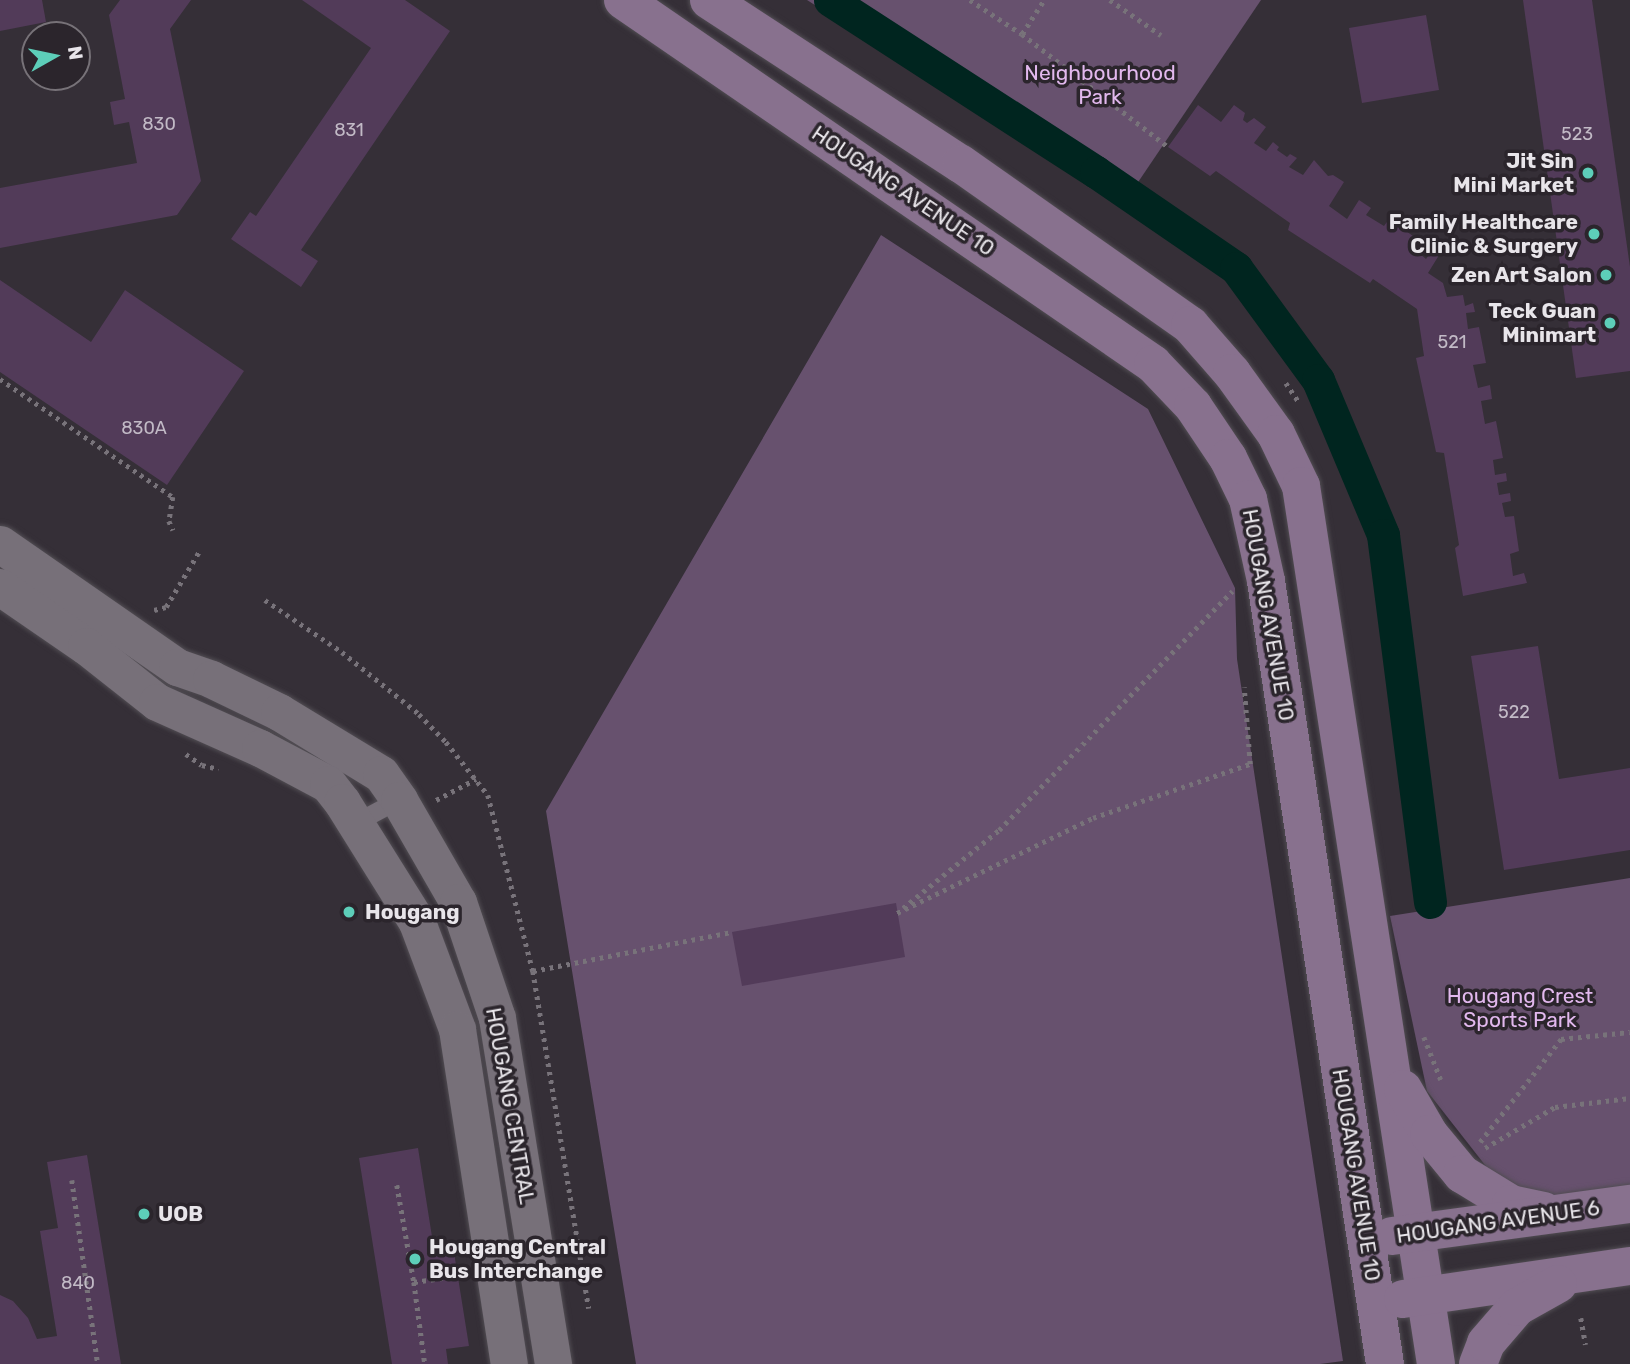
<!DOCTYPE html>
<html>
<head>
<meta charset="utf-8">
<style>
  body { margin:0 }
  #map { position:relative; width:1630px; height:1364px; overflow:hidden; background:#352f37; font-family:Rubik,sans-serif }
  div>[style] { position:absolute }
  .green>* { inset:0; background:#67516e }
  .canal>* { height:33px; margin:-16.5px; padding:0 16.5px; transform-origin:16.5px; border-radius:16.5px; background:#00251f }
  .building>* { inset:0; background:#523b59 }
  .path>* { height:4.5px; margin-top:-2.25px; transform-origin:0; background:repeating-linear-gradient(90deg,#78737a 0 3.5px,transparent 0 8.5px) }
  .roads { filter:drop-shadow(0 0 2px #514d53) drop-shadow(0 0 2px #514d53) }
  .lane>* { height:18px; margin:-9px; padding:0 9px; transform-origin:9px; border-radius:9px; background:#777079 }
  .street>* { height:37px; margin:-18.5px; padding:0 18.5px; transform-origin:18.5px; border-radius:18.5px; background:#777079 }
  .secondary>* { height:38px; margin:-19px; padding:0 19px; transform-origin:19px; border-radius:19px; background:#88718e }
  .dots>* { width:19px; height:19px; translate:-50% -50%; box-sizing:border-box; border:4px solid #2b252c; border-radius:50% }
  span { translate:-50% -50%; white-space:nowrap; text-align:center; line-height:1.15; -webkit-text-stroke:7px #2b252c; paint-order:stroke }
  .number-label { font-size:18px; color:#c2bac6 }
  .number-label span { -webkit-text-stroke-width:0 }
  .park-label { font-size:21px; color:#e2b8ee }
  .poi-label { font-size:21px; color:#e8e5ea; font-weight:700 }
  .right { translate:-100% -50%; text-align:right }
  .left { translate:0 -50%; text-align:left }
  .street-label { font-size:21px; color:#e8e5ea }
  .north { position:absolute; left:21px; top:21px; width:70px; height:70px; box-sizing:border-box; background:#2b252c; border:2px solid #777278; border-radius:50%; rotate:81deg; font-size:19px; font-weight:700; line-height:28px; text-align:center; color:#e8e5ea }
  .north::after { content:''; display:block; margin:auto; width:24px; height:32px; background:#5dceb9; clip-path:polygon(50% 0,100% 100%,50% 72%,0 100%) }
</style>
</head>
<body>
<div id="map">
  <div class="green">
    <div style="clip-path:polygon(807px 0,1261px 0,1124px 203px)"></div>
    <div style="clip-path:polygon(881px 235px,1148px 409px,1235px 588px,1237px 659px,1343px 1361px,1320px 1364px,636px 1364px,546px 811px)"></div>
    <div style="clip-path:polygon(1630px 878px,1630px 1186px,1564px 1196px,1521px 1193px,1492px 1174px,1427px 1091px,1390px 916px)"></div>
  </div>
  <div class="canal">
    <div style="left:830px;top:0;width:317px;rotate:32.9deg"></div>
    <div style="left:1096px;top:172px;width:170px;rotate:34.4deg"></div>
    <div style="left:1236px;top:268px;width:139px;rotate:53.8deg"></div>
    <div style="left:1318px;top:380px;width:168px;rotate:67.2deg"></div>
    <div style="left:1383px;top:535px;width:370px;rotate:82.7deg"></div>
  </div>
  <div class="building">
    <div style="clip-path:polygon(0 0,42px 0,46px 22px,0 31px)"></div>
    <div style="clip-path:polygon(120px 0,191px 0,170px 29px,201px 181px,177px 215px,0 248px,0 188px,137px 163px,129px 122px,114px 125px,110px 102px,125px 99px,109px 15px)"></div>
    <div style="clip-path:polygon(302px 0,405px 0,450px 31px,301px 250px,318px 261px,301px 287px,231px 239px,250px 212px,256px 216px,371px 48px)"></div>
    <div style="clip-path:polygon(1523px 0,1592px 0,1630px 267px,1630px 371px,1576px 378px)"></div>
    <div style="clip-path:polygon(1426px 15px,1439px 90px,1362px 103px,1349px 28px)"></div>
    <div style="clip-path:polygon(1198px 105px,1221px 122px,1234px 105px,1245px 113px,1243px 120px,1247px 123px,1254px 118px,1266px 127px,1254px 143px,1266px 151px,1273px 142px,1279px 147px,1277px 150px,1287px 157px,1290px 154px,1297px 158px,1289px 167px,1303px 175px,1314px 160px,1328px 176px,1333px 175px,1344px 182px,1329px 206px,1347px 219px,1359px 200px,1371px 208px,1366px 215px,1384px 226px,1389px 219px,1420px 241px,1414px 249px,1426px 259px,1433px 249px,1441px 252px,1428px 273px,1443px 283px,1447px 297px,1463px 295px,1465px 306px,1473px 303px,1475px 312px,1466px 313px,1468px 329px,1479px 327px,1486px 363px,1473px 365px,1478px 388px,1490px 385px,1492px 399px,1481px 401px,1485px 424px,1496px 421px,1503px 458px,1493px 460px,1495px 475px,1506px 473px,1507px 481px,1497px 483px,1499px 495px,1510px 493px,1511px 501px,1502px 503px,1505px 517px,1514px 516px,1519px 551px,1510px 554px,1513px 576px,1524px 573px,1527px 583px,1463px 596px,1455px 548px,1459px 545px,1444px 453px,1436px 452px,1416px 358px,1424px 356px,1417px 309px,1373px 279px,1370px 283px,1288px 230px,1290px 223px,1216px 171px,1210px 176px,1168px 147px)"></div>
    <div style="clip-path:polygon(0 280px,91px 342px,125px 290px,244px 371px,167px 485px,0 372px)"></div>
    <div style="clip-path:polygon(1538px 646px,1559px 779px,1630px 768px,1630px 850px,1504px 870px,1471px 656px)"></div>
    <div style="clip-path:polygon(896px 903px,905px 957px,742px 986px,732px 932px)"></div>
    <div style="clip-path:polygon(418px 1148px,433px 1243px,452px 1240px,469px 1346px,446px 1349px,448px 1364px,392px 1364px,359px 1158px)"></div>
    <div style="clip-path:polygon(87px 1155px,121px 1364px,0 1364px,0 1295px,13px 1301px,28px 1318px,37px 1339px,57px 1336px,40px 1231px,58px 1228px,47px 1162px)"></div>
  </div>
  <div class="path">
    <div style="left:970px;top:0;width:62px;rotate:33.2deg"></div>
    <div style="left:1022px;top:34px;width:185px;rotate:37.7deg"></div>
    <div style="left:1110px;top:0;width:62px;rotate:34.5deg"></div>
    <div style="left:1022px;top:34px;width:40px;rotate:-57.1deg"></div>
    <div style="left:0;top:379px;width:209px;rotate:34.3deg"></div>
    <div style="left:173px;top:497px;width:24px;rotate:99deg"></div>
    <div style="left:169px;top:521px;width:10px;rotate:66deg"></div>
    <div style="left:1286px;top:383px;width:23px;rotate:56deg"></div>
    <div style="left:265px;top:600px;width:93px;rotate:34deg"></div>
    <div style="left:342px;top:652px;width:99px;rotate:38.8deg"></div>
    <div style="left:419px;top:714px;width:39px;rotate:46deg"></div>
    <div style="left:446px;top:742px;width:68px;rotate:51.6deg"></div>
    <div style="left:488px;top:795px;width:182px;rotate:75.7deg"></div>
    <div style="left:533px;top:971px;width:342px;rotate:80.6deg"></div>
    <div style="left:154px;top:610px;width:12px;rotate:-14deg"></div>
    <div style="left:166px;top:607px;width:66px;rotate:-59.2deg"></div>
    <div style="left:186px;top:754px;width:19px;rotate:35deg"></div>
    <div style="left:202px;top:765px;width:17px;rotate:13deg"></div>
    <div style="left:436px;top:800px;width:45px;rotate:-27.7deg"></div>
    <div style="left:903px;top:908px;width:124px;rotate:-39.1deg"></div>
    <div style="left:999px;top:830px;width:334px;rotate:-45.7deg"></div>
    <div style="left:897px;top:913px;width:218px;rotate:-25.9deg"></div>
    <div style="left:1093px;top:818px;width:166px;rotate:-19deg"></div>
    <div style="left:1250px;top:764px;width:77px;rotate:-94.5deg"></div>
    <div style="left:533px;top:971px;width:203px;rotate:-11.1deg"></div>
    <div style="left:1424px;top:1037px;width:46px;rotate:68.4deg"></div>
    <div style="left:1480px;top:1142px;width:131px;rotate:-51.8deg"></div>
    <div style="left:1561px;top:1039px;width:69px;rotate:-5.8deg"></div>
    <div style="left:1485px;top:1148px;width:81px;rotate:-30.4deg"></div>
    <div style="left:1555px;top:1107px;width:76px;rotate:-6.8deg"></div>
    <div style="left:72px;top:1180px;width:186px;rotate:82deg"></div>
    <div style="left:397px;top:1185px;width:98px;rotate:80.1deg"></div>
    <div style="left:414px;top:1282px;width:49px;rotate:-8.1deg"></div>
    <div style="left:414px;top:1282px;width:83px;rotate:82.4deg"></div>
    <div style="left:1581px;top:1318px;width:27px;rotate:80deg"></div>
  </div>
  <div class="roads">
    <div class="lane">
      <div style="left:356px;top:823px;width:49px;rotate:-28.1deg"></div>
    </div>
    <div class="street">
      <div style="left:0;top:544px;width:216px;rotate:34.8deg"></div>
      <div style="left:177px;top:667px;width:36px;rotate:19deg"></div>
      <div style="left:211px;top:679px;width:76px;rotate:25.9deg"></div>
      <div style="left:279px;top:712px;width:119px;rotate:31.3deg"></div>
      <div style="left:381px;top:774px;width:32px;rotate:55deg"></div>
      <div style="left:399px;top:800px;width:118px;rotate:60deg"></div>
      <div style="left:458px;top:902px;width:122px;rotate:71.4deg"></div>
      <div style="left:497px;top:1018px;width:351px;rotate:80.8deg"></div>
      <div style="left:0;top:587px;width:104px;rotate:34.5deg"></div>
      <div style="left:86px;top:646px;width:90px;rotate:38.3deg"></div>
      <div style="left:157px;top:702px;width:113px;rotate:24.1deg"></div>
      <div style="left:260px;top:748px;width:77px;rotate:27.9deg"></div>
      <div style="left:328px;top:784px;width:23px;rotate:52deg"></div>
      <div style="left:342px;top:802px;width:142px;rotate:58deg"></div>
      <div style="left:417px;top:922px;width:114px;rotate:69.5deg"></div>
      <div style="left:457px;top:1029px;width:339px;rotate:81.2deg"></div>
    </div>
    <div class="secondary">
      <div style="left:623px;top:0;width:643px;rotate:34.48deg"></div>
      <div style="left:1153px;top:364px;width:58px;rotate:46.4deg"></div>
      <div style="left:1193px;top:406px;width:63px;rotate:56.1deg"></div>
      <div style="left:1228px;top:458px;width:46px;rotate:64deg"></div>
      <div style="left:1248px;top:499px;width:84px;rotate:77.6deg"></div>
      <div style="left:1266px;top:581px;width:792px;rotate:81.36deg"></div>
      <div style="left:709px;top:0;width:301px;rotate:33.1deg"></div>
      <div style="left:961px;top:164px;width:280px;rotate:35.1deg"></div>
      <div style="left:1190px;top:325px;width:64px;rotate:48.8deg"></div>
      <div style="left:1232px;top:373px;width:75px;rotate:54.2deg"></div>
      <div style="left:1276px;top:434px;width:58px;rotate:64.3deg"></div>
      <div style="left:1301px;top:486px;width:888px;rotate:81.26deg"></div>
      <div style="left:1403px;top:1089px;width:52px;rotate:60deg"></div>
      <div style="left:1429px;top:1134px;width:52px;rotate:50.5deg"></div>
      <div style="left:1462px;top:1174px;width:57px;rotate:31.5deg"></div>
      <div style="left:1511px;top:1204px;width:34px;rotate:12deg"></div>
      <div style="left:1392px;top:1236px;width:240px;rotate:-7.7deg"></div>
      <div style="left:1403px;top:1299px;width:229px;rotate:-8.3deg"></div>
      <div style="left:1478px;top:1364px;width:22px;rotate:-69deg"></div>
      <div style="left:1486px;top:1343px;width:48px;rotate:-49.3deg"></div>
      <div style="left:1517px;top:1307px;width:47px;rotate:-29.3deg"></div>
    </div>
  </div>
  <div class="dots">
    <div style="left:1588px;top:173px;background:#5dceb9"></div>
    <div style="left:1594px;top:234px;background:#5dceb9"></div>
    <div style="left:1606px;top:275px;background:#5dceb9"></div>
    <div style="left:1610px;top:323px;background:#5dceb9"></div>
    <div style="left:349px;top:912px;background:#5dceb9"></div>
    <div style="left:144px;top:1214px;background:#5dceb9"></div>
    <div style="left:415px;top:1259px;background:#5dceb9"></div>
  </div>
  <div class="number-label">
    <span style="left:159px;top:124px">830</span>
    <span style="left:349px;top:130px">831</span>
    <span style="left:1577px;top:134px">523</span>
    <span style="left:1452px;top:342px">521</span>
    <span style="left:144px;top:428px">830A</span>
    <span style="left:1514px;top:712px">522</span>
    <span style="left:78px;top:1283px">840</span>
  </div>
  <div class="park-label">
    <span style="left:1100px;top:85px">Neighbourhood<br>Park</span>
    <span style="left:1520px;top:1008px">Hougang Crest<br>Sports Park</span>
  </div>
  <div class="poi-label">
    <span class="right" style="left:1574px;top:173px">Jit Sin<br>Mini Market</span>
    <span class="right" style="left:1578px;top:234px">Family Healthcare<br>Clinic &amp; Surgery</span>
    <span class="right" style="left:1592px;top:275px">Zen Art Salon</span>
    <span class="right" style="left:1596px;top:323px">Teck Guan<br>Minimart</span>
    <span class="left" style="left:365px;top:912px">Hougang</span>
    <span class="left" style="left:158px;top:1214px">UOB</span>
    <span class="left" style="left:429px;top:1259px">Hougang Central<br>Bus Interchange</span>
  </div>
  <div class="street-label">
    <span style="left:903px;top:191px;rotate:34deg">HOUGANG AVENUE 10</span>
    <span style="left:1268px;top:615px;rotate:80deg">HOUGANG AVENUE 10</span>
    <span style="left:510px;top:1106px;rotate:80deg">HOUGANG CENTRAL</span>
    <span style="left:1356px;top:1175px;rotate:81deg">HOUGANG AVENUE 10</span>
    <span style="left:1498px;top:1222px;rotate:-8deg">HOUGANG AVENUE 6</span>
  </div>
  <div class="north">N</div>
</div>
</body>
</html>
